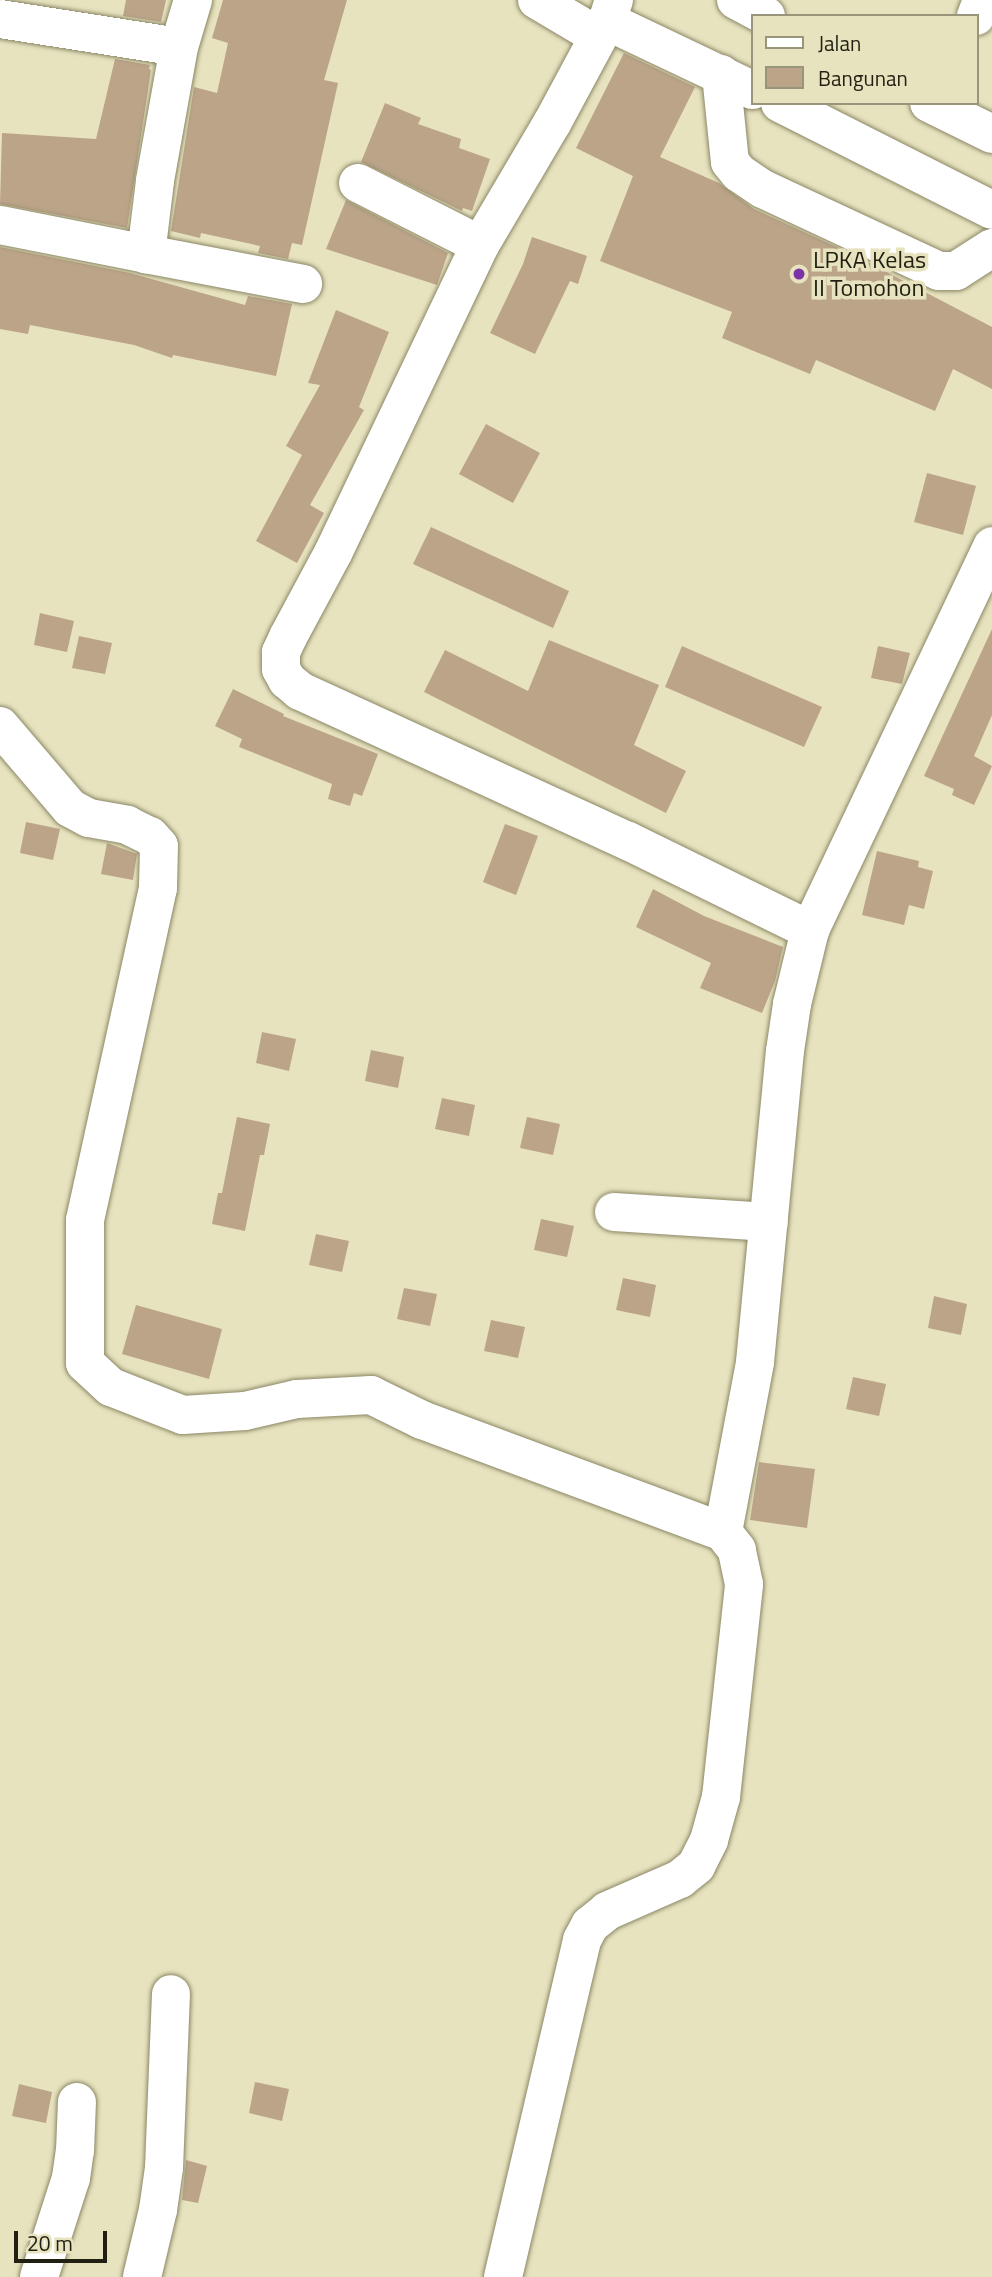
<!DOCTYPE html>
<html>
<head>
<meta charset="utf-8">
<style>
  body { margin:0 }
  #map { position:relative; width:992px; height:2277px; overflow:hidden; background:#e7e3bf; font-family:"Titillium Web",sans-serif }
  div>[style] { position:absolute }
  .building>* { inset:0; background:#bca489 }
  .roads { filter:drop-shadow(0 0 2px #8b8766) drop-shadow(0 0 2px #8b8766) }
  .minor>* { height:38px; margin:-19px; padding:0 19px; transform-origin:19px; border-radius:19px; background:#fff }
  .dots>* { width:19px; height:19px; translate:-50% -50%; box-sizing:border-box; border:4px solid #e7e3bf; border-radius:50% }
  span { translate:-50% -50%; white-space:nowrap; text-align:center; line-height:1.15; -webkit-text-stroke:7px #e7e3bf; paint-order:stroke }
  .poi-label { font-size:24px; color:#211f12 }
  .left { translate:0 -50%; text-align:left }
  .legend { position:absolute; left:751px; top:14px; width:228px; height:91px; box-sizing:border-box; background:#e7e3bf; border:2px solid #98957a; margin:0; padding:9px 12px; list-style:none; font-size:21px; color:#211f12 }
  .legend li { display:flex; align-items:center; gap:14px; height:35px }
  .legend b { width:35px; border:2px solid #98957a }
  .scale { position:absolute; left:14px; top:2231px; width:93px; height:32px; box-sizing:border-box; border:4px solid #211f12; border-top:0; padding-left:9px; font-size:21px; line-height:24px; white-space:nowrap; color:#211f12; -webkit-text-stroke:5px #e7e3bf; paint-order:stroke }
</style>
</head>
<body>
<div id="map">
  <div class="building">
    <div style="clip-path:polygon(126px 0,166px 0,161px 22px,123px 16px)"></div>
    <div style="clip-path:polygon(223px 0,347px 0,324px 80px,338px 83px,302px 245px,292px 243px,288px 259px,258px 253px,260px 246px,201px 233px,200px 238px,171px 231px,194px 87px,217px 93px,228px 43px,212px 38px)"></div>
    <div style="clip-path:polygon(624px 53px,695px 87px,660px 157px,719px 183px,754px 209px,852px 254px,992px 327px,992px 389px,953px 369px,935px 411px,816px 360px,810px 374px,722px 338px,732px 312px,600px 261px,633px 176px,576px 148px)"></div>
    <div style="clip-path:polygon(115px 59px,150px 65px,149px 69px,151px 70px,127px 228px,0 204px,2px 133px,96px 139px)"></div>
    <div style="clip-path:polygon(385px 103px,421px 118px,418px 124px,461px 139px,459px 148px,490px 159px,472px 211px,463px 208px,462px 211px,361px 162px)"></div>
    <div style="clip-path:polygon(346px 200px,448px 253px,437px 285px,326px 249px)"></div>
    <div style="clip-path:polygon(532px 237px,587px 256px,578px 284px,570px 281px,535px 354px,490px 333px,523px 264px)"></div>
    <div style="clip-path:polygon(0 247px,130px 273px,245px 305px,248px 296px,292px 304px,276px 376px,173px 355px,172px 358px,134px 345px,30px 325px,28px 334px,0 329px)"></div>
    <div style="clip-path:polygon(336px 310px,389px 332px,359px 407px,364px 410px,310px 505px,324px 513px,297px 563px,256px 541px,302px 455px,286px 446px,320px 385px,308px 383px)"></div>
    <div style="clip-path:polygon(486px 424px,540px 453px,513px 503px,459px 474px)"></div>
    <div style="clip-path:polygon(927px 473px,976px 486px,963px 535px,914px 522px)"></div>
    <div style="clip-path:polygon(431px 527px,569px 591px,553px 628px,413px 564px)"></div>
    <div style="clip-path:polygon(40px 613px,74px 621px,67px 652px,34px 645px)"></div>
    <div style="clip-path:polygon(992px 629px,992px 715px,974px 756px,992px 766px,974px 805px,952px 795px,954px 789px,924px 776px)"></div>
    <div style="clip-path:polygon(79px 636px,112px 643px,105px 674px,72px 668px)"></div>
    <div style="clip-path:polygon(549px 640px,659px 685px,634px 745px,686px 771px,666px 813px,424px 692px,445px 650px,528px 691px)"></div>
    <div style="clip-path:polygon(682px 646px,822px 707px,804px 747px,665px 687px)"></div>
    <div style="clip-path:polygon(878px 646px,910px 653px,902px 684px,871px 678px)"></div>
    <div style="clip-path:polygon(233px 689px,284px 714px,283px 716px,378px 754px,362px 796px,354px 793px,350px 806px,328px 799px,332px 784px,239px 747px,242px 739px,215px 726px)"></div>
    <div style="clip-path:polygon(26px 822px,60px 829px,53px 860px,20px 853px)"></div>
    <div style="clip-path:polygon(505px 824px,538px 836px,516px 895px,483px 882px)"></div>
    <div style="clip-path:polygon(107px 843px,137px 854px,133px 880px,101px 874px)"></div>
    <div style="clip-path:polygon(877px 851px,919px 861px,918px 867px,933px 871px,924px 909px,909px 905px,904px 925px,862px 915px)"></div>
    <div style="clip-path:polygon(653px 889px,704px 916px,783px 947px,775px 981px,762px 1013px,700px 988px,711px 963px,636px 927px)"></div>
    <div style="clip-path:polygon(262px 1032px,296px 1039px,289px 1071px,256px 1063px)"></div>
    <div style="clip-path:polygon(371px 1050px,404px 1057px,398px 1088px,365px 1081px)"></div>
    <div style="clip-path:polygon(442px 1098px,475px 1105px,469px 1136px,435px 1129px)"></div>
    <div style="clip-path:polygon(237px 1117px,270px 1124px,264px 1155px,260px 1155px,245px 1231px,212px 1224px,218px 1193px,222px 1193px)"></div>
    <div style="clip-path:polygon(527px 1117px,560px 1124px,553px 1155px,520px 1148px)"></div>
    <div style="clip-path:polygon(541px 1219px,574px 1226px,567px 1257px,534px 1250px)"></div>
    <div style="clip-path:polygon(316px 1234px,349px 1241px,342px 1272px,309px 1265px)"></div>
    <div style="clip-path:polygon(623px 1278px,656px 1285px,650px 1317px,616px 1310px)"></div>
    <div style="clip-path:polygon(404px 1288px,437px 1294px,430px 1326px,397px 1319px)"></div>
    <div style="clip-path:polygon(934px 1296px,967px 1304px,961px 1335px,928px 1328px)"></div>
    <div style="clip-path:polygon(136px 1305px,222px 1329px,209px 1379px,122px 1354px)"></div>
    <div style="clip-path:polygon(491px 1320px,525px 1327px,518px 1358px,484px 1351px)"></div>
    <div style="clip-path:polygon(853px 1377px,886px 1384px,879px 1416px,846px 1409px)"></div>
    <div style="clip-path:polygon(759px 1462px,815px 1469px,807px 1528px,750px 1520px)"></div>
    <div style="clip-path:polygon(255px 2082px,289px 2089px,282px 2121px,249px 2113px)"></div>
    <div style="clip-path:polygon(19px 2084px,52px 2092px,46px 2123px,12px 2116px)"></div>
    <div style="clip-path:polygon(186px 2160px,207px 2166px,198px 2203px,182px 2200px)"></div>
  </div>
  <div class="roads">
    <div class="minor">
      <div style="left:193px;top:0;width:49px;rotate:106.6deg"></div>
      <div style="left:179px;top:47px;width:136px;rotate:100.2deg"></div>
      <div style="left:155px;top:181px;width:74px;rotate:97deg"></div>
      <div style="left:146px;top:254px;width:160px;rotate:10.8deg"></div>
      <div style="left:537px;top:0;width:71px;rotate:30.5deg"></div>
      <div style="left:614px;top:0;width:22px;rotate:108deg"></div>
      <div style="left:607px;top:21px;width:116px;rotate:118.3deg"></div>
      <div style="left:552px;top:123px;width:142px;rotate:120.5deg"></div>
      <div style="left:480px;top:245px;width:341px;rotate:115.5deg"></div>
      <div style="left:333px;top:553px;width:95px;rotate:118.2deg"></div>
      <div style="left:288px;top:637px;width:17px;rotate:115deg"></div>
      <div style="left:281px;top:652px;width:17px;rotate:90deg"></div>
      <div style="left:281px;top:669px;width:13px;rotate:61deg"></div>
      <div style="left:287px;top:680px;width:17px;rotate:40deg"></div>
      <div style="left:300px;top:691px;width:361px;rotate:24.6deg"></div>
      <div style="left:628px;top:841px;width:203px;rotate:26.1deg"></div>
      <div style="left:736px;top:0;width:34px;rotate:28deg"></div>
      <div style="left:976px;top:16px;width:17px;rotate:-69deg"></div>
      <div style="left:0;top:19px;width:181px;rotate:8.9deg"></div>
      <div style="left:607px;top:21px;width:161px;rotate:25.4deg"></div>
      <div style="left:721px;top:74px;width:88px;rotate:84.2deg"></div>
      <div style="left:730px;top:162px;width:14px;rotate:51deg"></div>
      <div style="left:739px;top:173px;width:29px;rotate:34deg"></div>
      <div style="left:763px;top:189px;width:194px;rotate:25deg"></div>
      <div style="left:939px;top:271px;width:17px"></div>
      <div style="left:956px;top:271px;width:43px;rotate:-32.6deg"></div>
      <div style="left:780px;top:103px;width:237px;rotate:26.8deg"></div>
      <div style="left:929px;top:103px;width:70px;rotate:26.2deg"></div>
      <div style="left:358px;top:183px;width:137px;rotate:26.9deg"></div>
      <div style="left:0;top:225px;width:149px;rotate:11.2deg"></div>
      <div style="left:0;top:726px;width:108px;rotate:49.5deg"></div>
      <div style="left:70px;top:808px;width:21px;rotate:28deg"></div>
      <div style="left:89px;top:818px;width:39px;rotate:10deg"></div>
      <div style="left:127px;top:825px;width:25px;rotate:26deg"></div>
      <div style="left:150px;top:836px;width:13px;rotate:48deg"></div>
      <div style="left:159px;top:846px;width:42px;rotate:91.4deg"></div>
      <div style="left:158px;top:888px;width:340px;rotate:102.4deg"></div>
      <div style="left:85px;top:1220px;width:143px;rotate:90deg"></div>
      <div style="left:85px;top:1363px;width:35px;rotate:43deg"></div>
      <div style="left:111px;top:1387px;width:77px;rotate:21.3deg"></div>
      <div style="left:183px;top:1415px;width:62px;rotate:-3.7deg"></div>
      <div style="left:245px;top:1411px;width:53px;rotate:-13deg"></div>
      <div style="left:297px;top:1399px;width:74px;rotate:-3.1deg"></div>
      <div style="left:371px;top:1395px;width:57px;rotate:26.1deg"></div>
      <div style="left:422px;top:1420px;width:321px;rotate:20.4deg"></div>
      <div style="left:723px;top:1532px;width:173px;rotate:-79.3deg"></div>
      <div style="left:755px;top:1362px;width:312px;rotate:-84.5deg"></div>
      <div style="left:785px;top:1051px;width:48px;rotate:-81.5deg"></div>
      <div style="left:792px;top:1004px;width:76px;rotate:-76.3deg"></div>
      <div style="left:810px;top:930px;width:425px;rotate:-64.6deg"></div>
      <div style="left:614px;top:1212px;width:155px;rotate:3.7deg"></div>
      <div style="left:39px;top:2277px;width:104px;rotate:-72.1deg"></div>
      <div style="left:71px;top:2178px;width:27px;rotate:-82deg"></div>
      <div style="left:75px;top:2151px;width:49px;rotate:-87.7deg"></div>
      <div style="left:142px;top:2277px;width:69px;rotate:-76.6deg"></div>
      <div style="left:158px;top:2210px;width:42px;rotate:-81.9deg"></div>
      <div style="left:164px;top:2168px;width:174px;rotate:-87.7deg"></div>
      <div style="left:503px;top:2277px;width:346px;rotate:-76.8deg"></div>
      <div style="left:582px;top:1940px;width:17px;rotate:-62deg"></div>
      <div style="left:590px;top:1925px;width:22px;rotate:-39deg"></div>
      <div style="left:607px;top:1911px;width:80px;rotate:-23.7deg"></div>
      <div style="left:680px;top:1879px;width:21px;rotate:-39deg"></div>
      <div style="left:696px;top:1866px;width:29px;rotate:-63deg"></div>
      <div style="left:709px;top:1840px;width:45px;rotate:-74.4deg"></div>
      <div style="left:721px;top:1797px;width:214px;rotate:-83.8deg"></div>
      <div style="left:744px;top:1584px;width:35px;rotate:-102deg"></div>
      <div style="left:737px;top:1550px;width:23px;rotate:-128deg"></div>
    </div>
  </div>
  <div class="dots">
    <div style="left:799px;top:274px;background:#7d33a5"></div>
  </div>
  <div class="poi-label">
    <span class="left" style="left:813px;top:274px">LPKA Kelas<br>II Tomohon</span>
  </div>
  <ul class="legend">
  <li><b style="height:9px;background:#fff"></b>Jalan</li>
  <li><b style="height:19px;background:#bca489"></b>Bangunan</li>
  </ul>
  <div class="scale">20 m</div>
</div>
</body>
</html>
